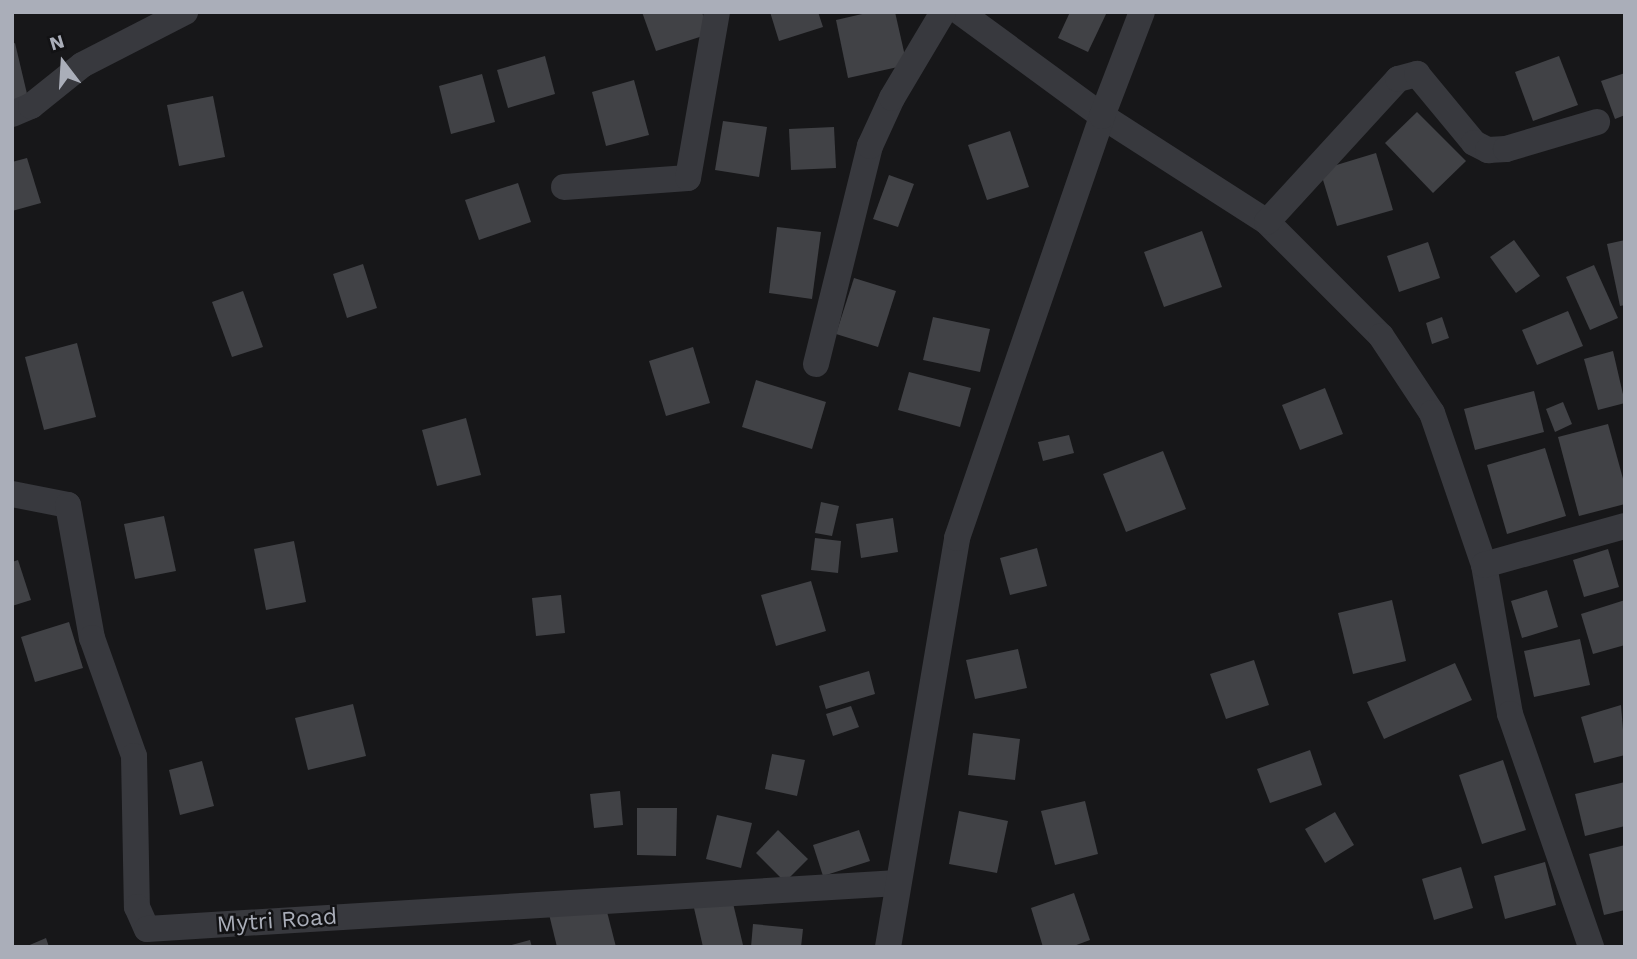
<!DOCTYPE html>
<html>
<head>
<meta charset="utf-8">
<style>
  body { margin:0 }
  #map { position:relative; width:1637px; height:959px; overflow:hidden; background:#171719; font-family:"Work Sans",sans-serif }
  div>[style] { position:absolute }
  .building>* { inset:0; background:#414246 }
  .street>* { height:26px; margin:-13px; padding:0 13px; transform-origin:13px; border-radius:13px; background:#38393e }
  span { translate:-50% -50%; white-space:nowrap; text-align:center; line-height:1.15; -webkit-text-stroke:5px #121214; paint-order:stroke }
  .street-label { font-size:23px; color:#aaaeb9 }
  .frame { position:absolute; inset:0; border:14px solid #aaaeb9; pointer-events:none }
  .north { position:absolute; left:28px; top:28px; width:70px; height:70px; -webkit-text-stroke:5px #121214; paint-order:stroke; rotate:343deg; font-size:19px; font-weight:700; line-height:28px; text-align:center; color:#aaaeb9 }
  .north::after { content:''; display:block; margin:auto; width:24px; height:32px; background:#aaaeb9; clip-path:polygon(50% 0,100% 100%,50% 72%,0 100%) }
</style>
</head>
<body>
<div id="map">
  <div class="building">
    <div style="clip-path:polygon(642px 12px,702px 12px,709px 34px,656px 51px)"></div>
    <div style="clip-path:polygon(770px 12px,818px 12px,823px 27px,779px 41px)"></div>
    <div style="clip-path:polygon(871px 12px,895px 12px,907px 65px,848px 78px,836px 20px)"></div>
    <div style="clip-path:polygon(1070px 12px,1107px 12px,1088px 52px,1058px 38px)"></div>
    <div style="clip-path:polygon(15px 43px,28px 98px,12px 102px,12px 44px)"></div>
    <div style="clip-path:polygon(545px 56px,555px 94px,508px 108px,497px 70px)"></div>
    <div style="clip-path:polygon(1559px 56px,1578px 105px,1533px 121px,1515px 72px)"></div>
    <div style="clip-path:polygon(1625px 73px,1625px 115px,1615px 119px,1601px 81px)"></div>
    <div style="clip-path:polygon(482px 74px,495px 122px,451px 134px,439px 86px)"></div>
    <div style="clip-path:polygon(634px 80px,649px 135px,606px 146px,592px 92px)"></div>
    <div style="clip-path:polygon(213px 96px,225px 157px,179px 166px,167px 105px)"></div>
    <div style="clip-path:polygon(1417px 112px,1466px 161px,1433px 193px,1385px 143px)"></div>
    <div style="clip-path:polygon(723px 121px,767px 127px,759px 177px,715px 170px)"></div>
    <div style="clip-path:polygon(834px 127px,836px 168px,791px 170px,789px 129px)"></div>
    <div style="clip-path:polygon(1010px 131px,1029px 187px,987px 200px,968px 145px)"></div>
    <div style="clip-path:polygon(1376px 153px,1393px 210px,1337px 226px,1320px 170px)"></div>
    <div style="clip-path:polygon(27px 158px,41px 203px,12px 211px,12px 162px)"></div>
    <div style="clip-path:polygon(889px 175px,914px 184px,898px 227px,873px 219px)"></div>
    <div style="clip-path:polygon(518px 183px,531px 222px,479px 240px,465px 200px)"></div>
    <div style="clip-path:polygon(777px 227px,821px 232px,812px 299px,769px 293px)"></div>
    <div style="clip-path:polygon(1202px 231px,1222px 287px,1164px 307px,1144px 252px)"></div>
    <div style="clip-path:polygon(1514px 240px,1540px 276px,1516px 293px,1490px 257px)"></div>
    <div style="clip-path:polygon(1625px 240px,1625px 305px,1620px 306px,1607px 244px)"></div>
    <div style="clip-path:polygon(1428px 242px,1440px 278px,1399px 292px,1387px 256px)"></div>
    <div style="clip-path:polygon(363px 264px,377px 308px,347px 318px,333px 274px)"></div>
    <div style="clip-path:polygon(1594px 265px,1618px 318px,1590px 330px,1566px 277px)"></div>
    <div style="clip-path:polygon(854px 278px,896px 291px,878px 347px,836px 334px)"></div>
    <div style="clip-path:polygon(243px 291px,263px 347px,232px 357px,212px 302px)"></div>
    <div style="clip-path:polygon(1568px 311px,1583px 346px,1537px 365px,1522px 330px)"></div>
    <div style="clip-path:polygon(933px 317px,990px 329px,980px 372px,923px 360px)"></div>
    <div style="clip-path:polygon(1442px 317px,1449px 338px,1432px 344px,1426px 323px)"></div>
    <div style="clip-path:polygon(77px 343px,96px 417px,44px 430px,25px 357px)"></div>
    <div style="clip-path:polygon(693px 347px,710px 403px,666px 416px,649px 361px)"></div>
    <div style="clip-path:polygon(1613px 351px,1625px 403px,1598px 410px,1584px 359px)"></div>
    <div style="clip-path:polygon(909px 372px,971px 388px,960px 427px,898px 410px)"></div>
    <div style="clip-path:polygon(756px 380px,826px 402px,812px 449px,742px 427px)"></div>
    <div style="clip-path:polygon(1325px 388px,1343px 434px,1300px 450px,1282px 405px)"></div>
    <div style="clip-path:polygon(1534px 391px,1544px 432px,1475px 450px,1464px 409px)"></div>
    <div style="clip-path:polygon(1563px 402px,1572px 424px,1555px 432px,1546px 409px)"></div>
    <div style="clip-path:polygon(466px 418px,481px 475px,437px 486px,422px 430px)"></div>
    <div style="clip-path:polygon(1608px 424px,1625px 486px,1625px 504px,1579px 516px,1558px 437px)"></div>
    <div style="clip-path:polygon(1069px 435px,1074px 453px,1043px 461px,1038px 442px)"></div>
    <div style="clip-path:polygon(1545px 448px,1566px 516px,1507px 534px,1487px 465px)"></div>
    <div style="clip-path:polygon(1163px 451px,1186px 509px,1126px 532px,1103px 474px)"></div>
    <div style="clip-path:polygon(821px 502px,839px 506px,832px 536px,815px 533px)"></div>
    <div style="clip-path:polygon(164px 516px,176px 571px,135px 579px,124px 524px)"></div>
    <div style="clip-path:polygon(893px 518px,898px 552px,861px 558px,856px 524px)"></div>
    <div style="clip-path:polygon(815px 538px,841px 541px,838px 573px,811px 570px)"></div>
    <div style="clip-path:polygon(294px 541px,306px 602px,266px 610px,254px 549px)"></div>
    <div style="clip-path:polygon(1037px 548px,1047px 586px,1010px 595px,1000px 558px)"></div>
    <div style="clip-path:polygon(1608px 549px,1619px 587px,1584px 597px,1573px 560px)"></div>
    <div style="clip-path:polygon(18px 560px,31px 600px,12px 606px,12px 562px)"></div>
    <div style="clip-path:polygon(811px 581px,826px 631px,776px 646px,761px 595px)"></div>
    <div style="clip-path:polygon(1547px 590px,1558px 627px,1522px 638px,1511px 601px)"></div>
    <div style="clip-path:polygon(561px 595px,565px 633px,536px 636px,532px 598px)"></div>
    <div style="clip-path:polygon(1392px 600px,1406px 661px,1353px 674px,1338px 613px)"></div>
    <div style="clip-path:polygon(1625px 600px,1625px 645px,1593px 654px,1581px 614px)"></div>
    <div style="clip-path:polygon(69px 622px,83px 668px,35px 682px,21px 637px)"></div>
    <div style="clip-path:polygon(1580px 639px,1590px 685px,1534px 697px,1524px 651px)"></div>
    <div style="clip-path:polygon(1018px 649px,1027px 688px,975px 699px,966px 660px)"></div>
    <div style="clip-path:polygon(1254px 660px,1269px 705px,1226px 719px,1210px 674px)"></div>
    <div style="clip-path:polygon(1455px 663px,1472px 700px,1384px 739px,1367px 702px)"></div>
    <div style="clip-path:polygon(869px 671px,875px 694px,826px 709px,819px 686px)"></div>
    <div style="clip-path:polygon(353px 704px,366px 756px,308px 770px,295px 718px)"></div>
    <div style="clip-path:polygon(1621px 705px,1625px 755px,1594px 763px,1581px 717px)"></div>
    <div style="clip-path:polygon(851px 706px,859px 727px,833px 736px,826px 714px)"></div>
    <div style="clip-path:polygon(973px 733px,1020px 739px,1015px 780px,968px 775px)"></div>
    <div style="clip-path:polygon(1310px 750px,1322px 785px,1270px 803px,1257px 769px)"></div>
    <div style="clip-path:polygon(772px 754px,805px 760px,797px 796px,765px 789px)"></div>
    <div style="clip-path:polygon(1503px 760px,1526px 830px,1482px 844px,1459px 775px)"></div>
    <div style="clip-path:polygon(202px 761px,214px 806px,180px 815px,169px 770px)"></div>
    <div style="clip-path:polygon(1625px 782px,1625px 826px,1585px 836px,1575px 794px)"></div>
    <div style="clip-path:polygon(620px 791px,623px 825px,594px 828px,590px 794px)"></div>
    <div style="clip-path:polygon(1085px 801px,1098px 854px,1055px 865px,1041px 811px)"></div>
    <div style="clip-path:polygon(637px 808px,677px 808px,676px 856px,637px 855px)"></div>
    <div style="clip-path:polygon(959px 811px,1008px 821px,997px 873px,949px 864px)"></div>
    <div style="clip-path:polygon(1335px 812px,1354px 845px,1325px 863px,1305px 829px)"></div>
    <div style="clip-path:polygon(717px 815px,752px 823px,741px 868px,706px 859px)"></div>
    <div style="clip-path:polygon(778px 830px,808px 859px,785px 882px,756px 853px)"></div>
    <div style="clip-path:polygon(859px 830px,870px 861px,823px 876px,813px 845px)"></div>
    <div style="clip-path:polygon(1625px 845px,1625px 910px,1604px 915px,1589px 854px)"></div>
    <div style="clip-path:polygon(1545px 862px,1556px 905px,1505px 919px,1494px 876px)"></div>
    <div style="clip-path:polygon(1461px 867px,1473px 908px,1434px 920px,1422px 879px)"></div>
    <div style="clip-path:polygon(1074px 893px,1090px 940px,1071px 947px,1043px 947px,1031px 908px)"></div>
    <div style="clip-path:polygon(603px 896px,616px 947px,557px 947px,548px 910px)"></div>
    <div style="clip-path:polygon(732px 899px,743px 945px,703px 947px,694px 908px)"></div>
    <div style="clip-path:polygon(753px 924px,803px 929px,801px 947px,751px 947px)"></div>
    <div style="clip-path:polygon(46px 938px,49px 947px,25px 947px)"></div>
    <div style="clip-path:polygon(530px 940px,532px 947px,509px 947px,508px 946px)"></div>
  </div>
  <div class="street">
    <div style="left:960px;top:12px;width:176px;rotate:36.2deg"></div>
    <div style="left:1102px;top:116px;width:196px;rotate:32.7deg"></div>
    <div style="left:1267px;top:222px;width:161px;rotate:45deg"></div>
    <div style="left:1381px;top:336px;width:92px;rotate:56.5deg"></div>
    <div style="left:1432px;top:413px;width:161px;rotate:71.1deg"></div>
    <div style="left:1484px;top:565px;width:151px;rotate:80.1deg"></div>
    <div style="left:1510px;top:714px;width:247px;rotate:70.8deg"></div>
    <div style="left:12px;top:114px;width:21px;rotate:-23deg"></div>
    <div style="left:31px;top:106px;width:65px;rotate:-38.8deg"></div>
    <div style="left:82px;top:65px;width:116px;rotate:-27.2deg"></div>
    <div style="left:564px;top:187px;width:124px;rotate:-4.2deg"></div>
    <div style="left:688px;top:178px;width:169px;rotate:-80.1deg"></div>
    <div style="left:1267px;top:222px;width:194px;rotate:-47.5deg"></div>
    <div style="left:1398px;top:79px;width:20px;rotate:-15deg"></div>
    <div style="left:1417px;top:74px;width:89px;rotate:50.4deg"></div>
    <div style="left:1474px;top:143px;width:16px;rotate:27deg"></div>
    <div style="left:1488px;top:150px;width:18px;rotate:-3deg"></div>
    <div style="left:1506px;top:149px;width:95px;rotate:-16.5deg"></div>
    <div style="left:816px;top:364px;width:225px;rotate:-76.1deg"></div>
    <div style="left:870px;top:146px;width:53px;rotate:-65.4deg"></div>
    <div style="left:892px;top:98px;width:100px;rotate:-59.3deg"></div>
    <div style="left:12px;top:494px;width:57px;rotate:11.1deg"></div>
    <div style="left:68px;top:505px;width:135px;rotate:79.8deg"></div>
    <div style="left:92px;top:638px;width:125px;rotate:70.4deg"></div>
    <div style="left:134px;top:756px;width:151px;rotate:88.9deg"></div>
    <div style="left:137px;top:907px;width:24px;rotate:66deg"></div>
    <div style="left:147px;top:929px;width:752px;rotate:-3.51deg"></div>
    <div style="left:1484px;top:565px;width:146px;rotate:-15.5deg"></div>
    <div style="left:888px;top:947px;width:415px;rotate:-80.4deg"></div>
    <div style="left:957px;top:538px;width:446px;rotate:-71deg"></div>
    <div style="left:1102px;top:116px;width:111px;rotate:-69deg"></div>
  </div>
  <div class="street-label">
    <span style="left:277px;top:921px;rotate:-4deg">Mytri Road</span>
  </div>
  <div class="frame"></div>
  <div class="north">N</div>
</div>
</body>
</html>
